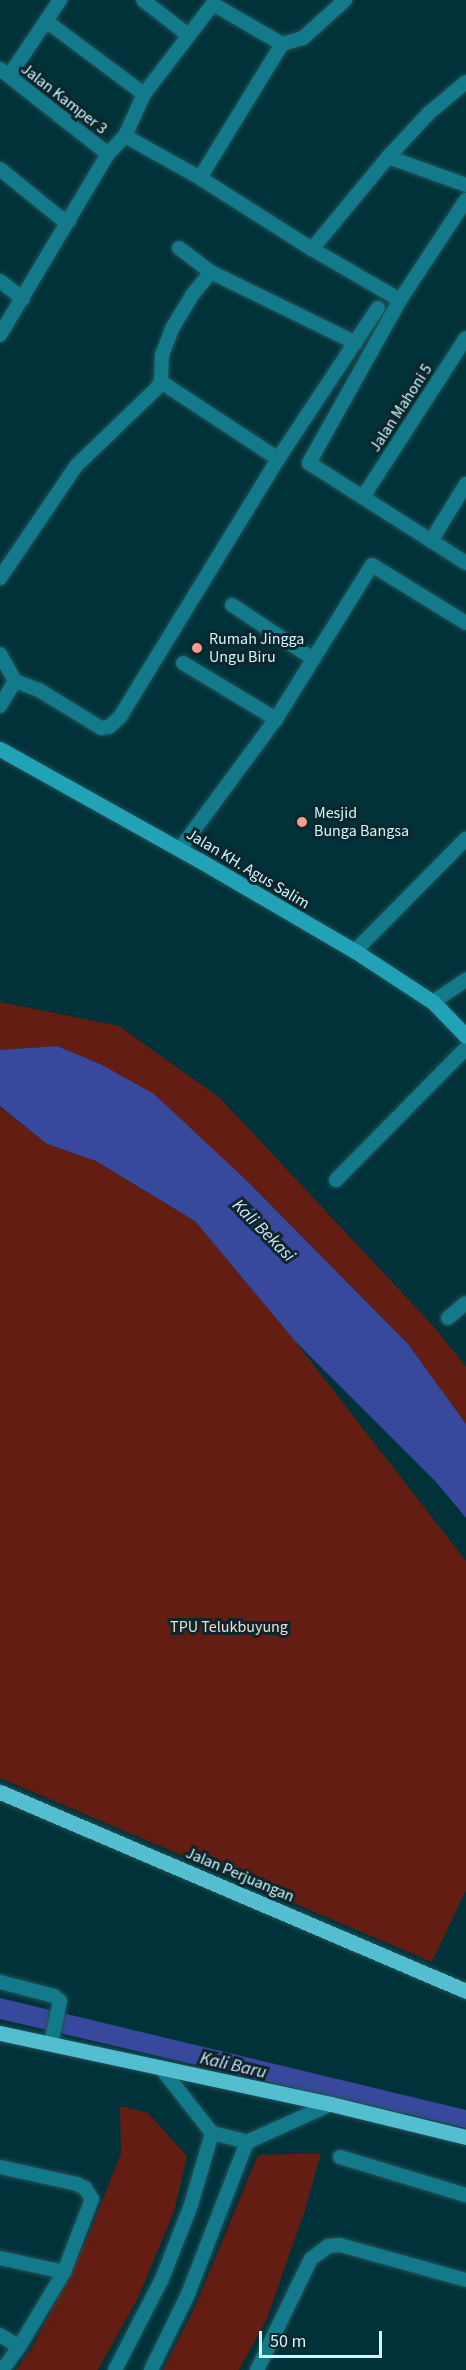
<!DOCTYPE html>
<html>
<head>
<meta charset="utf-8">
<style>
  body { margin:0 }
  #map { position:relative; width:466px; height:2370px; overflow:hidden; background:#01323a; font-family:"Source Sans 3",sans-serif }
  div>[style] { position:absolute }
  .green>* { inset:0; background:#631d12 }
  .water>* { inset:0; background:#38499d }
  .roads { filter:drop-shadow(0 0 2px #225159) drop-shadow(0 0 2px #225159) }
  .street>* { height:14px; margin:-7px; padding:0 7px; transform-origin:7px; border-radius:7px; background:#127a8a }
  .secondary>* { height:15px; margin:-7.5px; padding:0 7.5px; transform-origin:7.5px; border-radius:7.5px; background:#22a2b6 }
  .primary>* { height:15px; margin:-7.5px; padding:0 7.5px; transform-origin:7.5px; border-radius:7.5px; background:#54bed1 }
  .dots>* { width:16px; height:16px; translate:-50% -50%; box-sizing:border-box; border:3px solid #0c262b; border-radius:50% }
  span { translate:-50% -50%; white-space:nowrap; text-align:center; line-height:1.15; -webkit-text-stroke:6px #0c262b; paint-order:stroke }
  .street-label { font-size:16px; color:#cff6fe }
  .poi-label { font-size:16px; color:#cff6fe }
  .left { translate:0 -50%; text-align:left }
  .park-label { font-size:16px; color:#f6d9d3 }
  .water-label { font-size:18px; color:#dae1f9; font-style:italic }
  .scale { position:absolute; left:259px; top:2331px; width:123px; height:27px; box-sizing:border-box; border:3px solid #cff6fe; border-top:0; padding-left:8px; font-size:18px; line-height:21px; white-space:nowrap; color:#cff6fe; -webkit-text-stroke:4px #0c262b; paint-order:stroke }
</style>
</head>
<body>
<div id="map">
  <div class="green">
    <div style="clip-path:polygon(0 1002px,119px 1026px,220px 1098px,435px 1328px,466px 1367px,466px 1424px,408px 1344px,246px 1180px,124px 1079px,102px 1065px,57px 1046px,0 1050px)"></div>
    <div style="clip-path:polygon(0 1107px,47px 1144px,96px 1161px,195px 1221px,295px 1341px,466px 1561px,466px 1890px,432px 1962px,0 1778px)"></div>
    <div style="clip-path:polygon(120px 2106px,148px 2113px,187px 2156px,174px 2212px,138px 2298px,98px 2370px,16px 2370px,33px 2346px,84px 2246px,121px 2154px)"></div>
    <div style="clip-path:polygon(321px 2153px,305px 2210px,267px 2319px,239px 2370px,163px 2370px,194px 2309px,258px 2155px)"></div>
  </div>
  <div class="water">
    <div style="clip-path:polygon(57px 1046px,102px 1065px,154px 1094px,246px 1180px,408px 1344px,466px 1424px,466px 1518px,437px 1483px,295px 1341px,195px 1221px,96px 1161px,47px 1144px,0 1106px,0 1050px)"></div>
    <div style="clip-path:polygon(0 1998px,466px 2110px,466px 2128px,0 2019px)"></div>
  </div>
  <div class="roads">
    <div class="street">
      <div style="left:143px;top:0;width:57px;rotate:37.9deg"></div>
      <div style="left:46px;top:21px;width:122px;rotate:36.7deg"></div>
      <div style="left:282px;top:44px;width:22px;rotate:-16deg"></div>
      <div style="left:303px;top:38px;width:57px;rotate:-42.1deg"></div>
      <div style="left:0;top:69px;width:137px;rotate:38.2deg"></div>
      <div style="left:9px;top:76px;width:92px;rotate:-56.1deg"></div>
      <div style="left:125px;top:136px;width:86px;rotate:29.2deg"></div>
      <div style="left:200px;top:178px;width:133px;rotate:32.4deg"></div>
      <div style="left:312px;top:249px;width:102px;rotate:30.1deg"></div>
      <div style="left:400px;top:300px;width:187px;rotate:119.2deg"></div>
      <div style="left:309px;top:463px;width:186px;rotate:32.5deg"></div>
      <div style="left:388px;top:157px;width:83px;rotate:19.7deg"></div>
      <div style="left:0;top:169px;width:76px;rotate:39.1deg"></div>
      <div style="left:59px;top:217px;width:11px;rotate:22deg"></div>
      <div style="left:179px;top:248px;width:40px;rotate:37deg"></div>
      <div style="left:312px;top:249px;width:119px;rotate:-50.4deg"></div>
      <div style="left:388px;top:157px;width:60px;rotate:-47deg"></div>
      <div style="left:429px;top:113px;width:48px;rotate:-40deg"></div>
      <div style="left:0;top:281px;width:29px;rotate:38deg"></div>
      <div style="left:400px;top:300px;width:120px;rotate:-56.6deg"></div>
      <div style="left:0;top:335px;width:211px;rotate:-59.2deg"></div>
      <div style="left:108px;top:154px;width:25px;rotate:-47deg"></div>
      <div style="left:125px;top:136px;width:46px;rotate:-65.7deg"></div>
      <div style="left:144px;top:94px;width:113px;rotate:-52.5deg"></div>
      <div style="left:213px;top:4px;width:80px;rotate:30.1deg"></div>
      <div style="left:282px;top:44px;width:157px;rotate:121.5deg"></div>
      <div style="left:161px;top:382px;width:140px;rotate:33.3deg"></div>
      <div style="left:363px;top:497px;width:189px;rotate:-57.1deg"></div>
      <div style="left:431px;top:541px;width:67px;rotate:-58.4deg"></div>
      <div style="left:0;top:578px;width:135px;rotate:-55.8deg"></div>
      <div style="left:76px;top:466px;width:111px;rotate:-43.9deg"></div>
      <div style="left:156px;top:389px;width:9px;rotate:-54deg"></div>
      <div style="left:161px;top:382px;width:27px;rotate:-88deg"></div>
      <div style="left:162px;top:355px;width:30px;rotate:-69deg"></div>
      <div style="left:173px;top:327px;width:37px;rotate:-59deg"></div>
      <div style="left:192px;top:295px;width:30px;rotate:-50deg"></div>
      <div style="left:211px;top:272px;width:161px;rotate:26.1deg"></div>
      <div style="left:232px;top:605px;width:96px;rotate:33.5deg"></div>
      <div style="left:0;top:654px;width:31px;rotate:61deg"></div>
      <div style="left:183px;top:663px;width:109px;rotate:31.1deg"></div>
      <div style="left:0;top:706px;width:29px;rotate:-59deg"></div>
      <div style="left:15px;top:681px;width:26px;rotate:21deg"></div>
      <div style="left:39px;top:690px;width:73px;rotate:31.5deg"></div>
      <div style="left:101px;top:728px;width:8px;rotate:-7deg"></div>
      <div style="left:109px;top:727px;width:15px;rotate:-42deg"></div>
      <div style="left:120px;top:717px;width:303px;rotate:-58.5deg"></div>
      <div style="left:278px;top:459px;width:181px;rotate:-56.5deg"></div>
      <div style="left:180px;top:849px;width:162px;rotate:-53.6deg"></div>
      <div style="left:276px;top:719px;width:181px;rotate:-58.1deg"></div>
      <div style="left:372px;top:565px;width:110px;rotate:31.7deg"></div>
      <div style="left:355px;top:951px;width:158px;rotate:-45.3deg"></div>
      <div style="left:433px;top:1002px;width:40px;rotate:-34deg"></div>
      <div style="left:336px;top:1180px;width:185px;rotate:-45.4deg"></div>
      <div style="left:448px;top:1318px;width:23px;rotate:-40deg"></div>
      <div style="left:0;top:1982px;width:56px;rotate:14.5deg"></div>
      <div style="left:54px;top:1996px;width:8px;rotate:40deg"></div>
      <div style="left:60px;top:2001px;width:44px;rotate:101.8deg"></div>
      <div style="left:212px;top:2133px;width:36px;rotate:14deg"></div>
      <div style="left:340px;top:2157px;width:132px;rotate:16.8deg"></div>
      <div style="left:0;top:2167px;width:79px;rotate:12.4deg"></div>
      <div style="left:77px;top:2184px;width:9px;rotate:27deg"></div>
      <div style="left:85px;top:2188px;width:13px;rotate:58deg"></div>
      <div style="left:92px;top:2199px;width:78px;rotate:111deg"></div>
      <div style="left:64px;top:2272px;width:87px;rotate:121deg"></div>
      <div style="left:19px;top:2347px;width:29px;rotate:126deg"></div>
      <div style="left:0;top:2258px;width:66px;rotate:12.3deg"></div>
      <div style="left:0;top:2335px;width:22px;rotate:32deg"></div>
      <div style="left:115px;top:2370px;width:102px;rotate:-62.7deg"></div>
      <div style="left:162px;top:2279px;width:79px;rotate:-68.6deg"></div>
      <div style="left:191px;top:2205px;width:75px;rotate:-73.7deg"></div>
      <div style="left:212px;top:2133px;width:83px;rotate:-128.1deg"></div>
      <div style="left:151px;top:2370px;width:85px;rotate:-64deg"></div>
      <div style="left:188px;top:2294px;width:163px;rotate:-68.8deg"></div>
      <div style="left:247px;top:2142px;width:92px;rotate:-24.3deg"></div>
      <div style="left:257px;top:2370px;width:123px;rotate:-64.1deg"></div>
      <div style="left:311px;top:2259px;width:21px;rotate:-37deg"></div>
      <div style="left:328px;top:2246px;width:12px;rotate:-5deg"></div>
      <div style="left:340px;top:2245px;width:131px;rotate:15.5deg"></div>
    </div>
    <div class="secondary">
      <div style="left:0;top:749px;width:228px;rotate:29.2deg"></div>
      <div style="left:199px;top:860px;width:181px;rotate:30.3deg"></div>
      <div style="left:355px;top:951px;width:93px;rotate:33.2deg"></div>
      <div style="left:433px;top:1002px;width:47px;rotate:45.9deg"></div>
    </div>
    <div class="primary">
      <div style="left:0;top:1792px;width:507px;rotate:23.12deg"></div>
      <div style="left:0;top:2033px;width:339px;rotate:12.1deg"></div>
      <div style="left:331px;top:2104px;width:139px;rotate:13.7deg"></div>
    </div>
  </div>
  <div class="dots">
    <div style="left:197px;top:648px;background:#f49d8d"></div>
    <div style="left:302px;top:822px;background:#f49d8d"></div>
  </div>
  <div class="street-label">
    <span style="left:64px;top:99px;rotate:38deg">Jalan Kamper 3</span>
    <span style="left:401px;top:408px;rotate:-57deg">Jalan Mahoni 5</span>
    <span style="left:248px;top:869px;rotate:31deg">Jalan KH. Agus Salim</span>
    <span style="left:240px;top:1875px;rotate:23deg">Jalan Perjuangan</span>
  </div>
  <div class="poi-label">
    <span class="left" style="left:209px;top:648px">Rumah Jingga<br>Ungu Biru</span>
    <span class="left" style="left:314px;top:822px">Mesjid<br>Bunga Bangsa</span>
  </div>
  <div class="park-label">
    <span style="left:229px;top:1627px">TPU Telukbuyung</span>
  </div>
  <div class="water-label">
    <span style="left:263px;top:1231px;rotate:45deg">Kali Bekasi</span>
    <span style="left:233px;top:2066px;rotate:13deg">Kali Baru</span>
  </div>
  <div class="scale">50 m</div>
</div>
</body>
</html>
